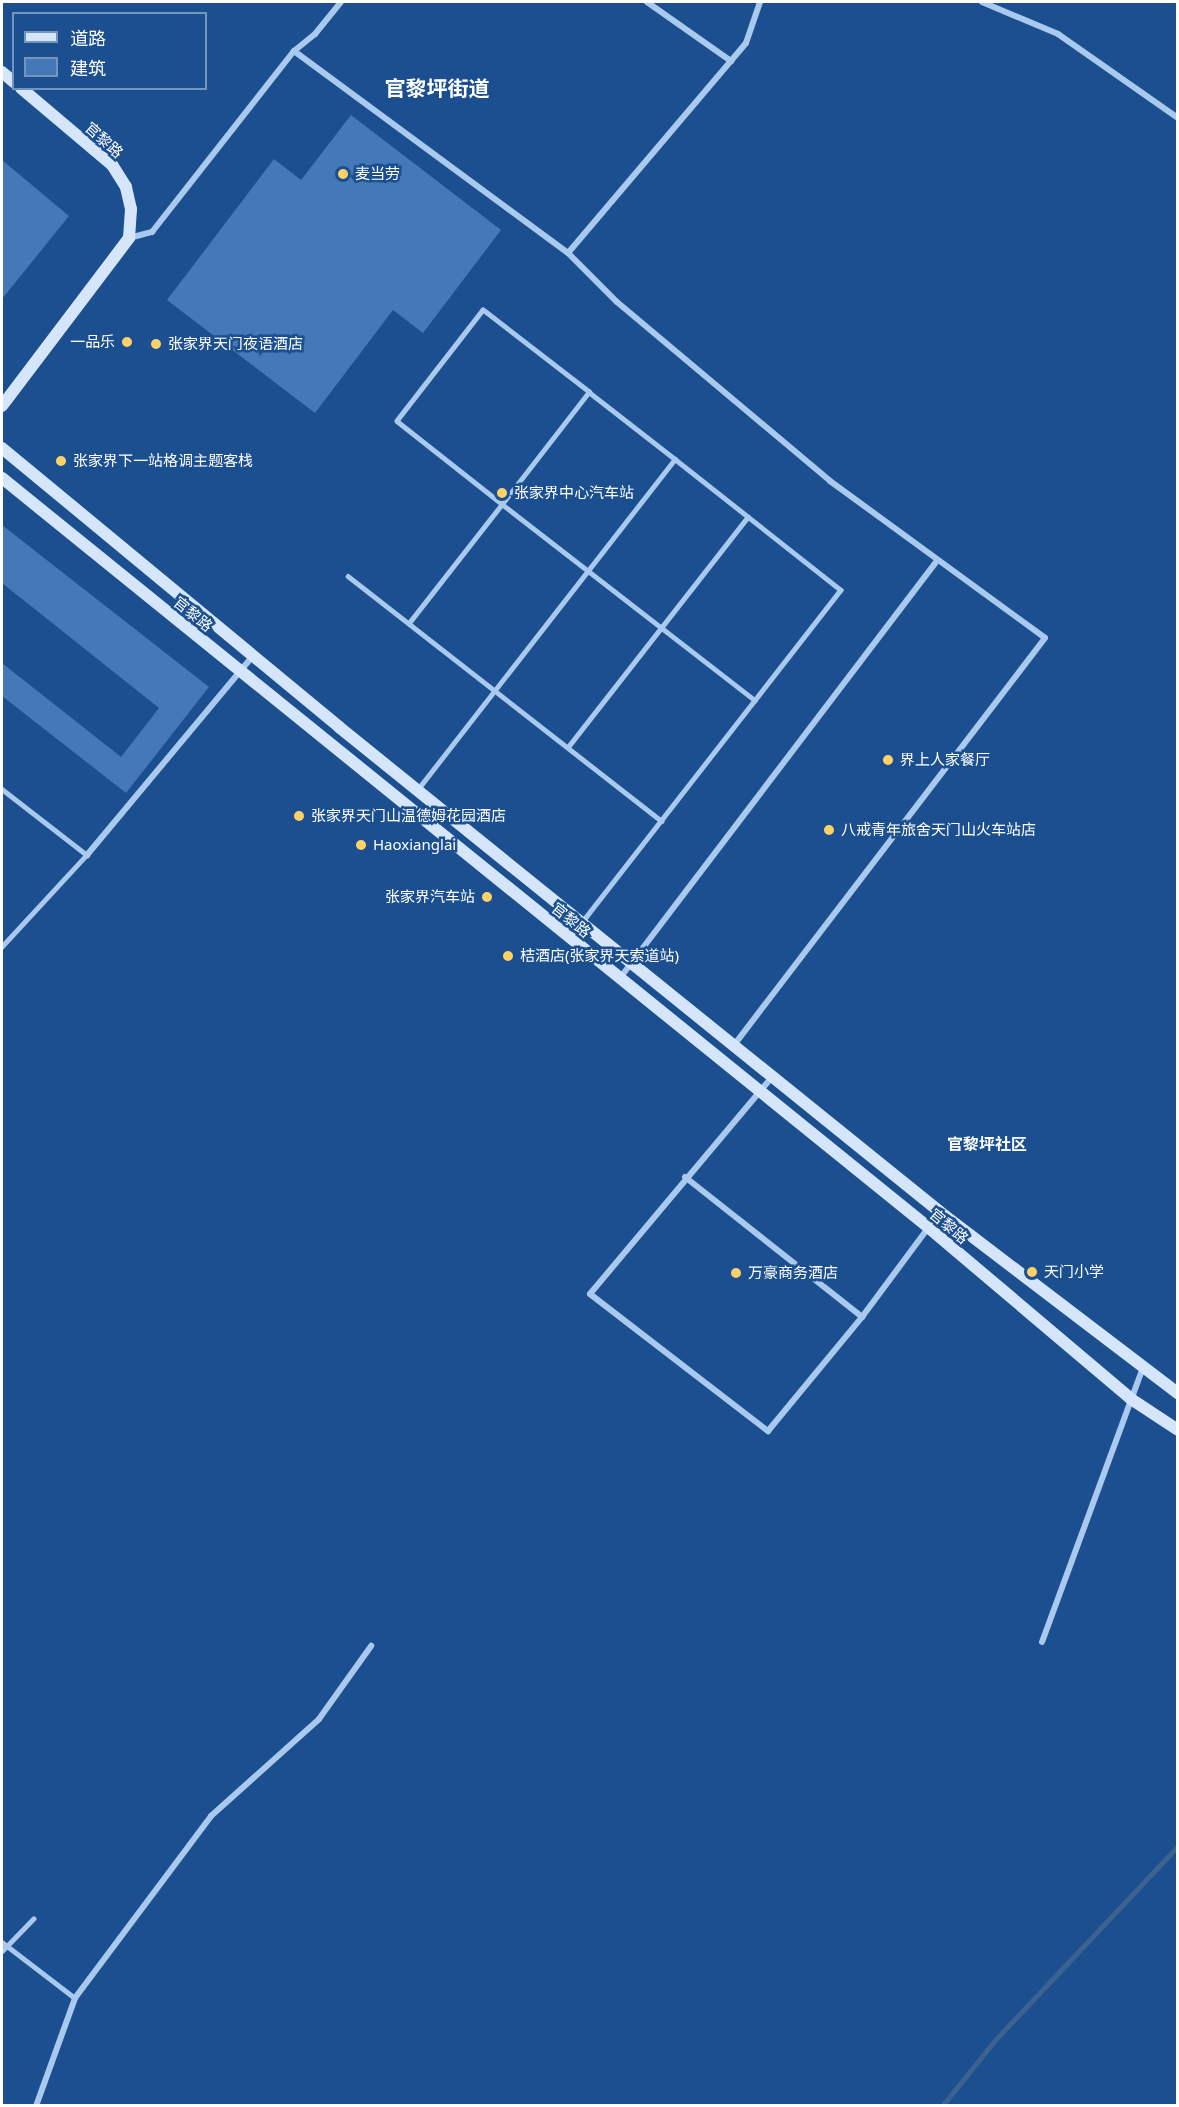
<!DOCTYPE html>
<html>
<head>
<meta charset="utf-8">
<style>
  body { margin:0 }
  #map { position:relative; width:1179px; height:2107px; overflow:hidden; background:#1b4f8f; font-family:"Noto Sans","Noto Sans SC",sans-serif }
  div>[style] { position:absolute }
  .stream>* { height:5px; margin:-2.5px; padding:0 2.5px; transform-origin:2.5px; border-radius:2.5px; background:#3c6290 }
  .building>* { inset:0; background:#4478b7 }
  .service>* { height:4.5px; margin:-2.25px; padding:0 2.25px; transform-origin:2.25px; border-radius:2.25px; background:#a9c9ee }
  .minor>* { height:6px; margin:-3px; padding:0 3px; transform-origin:3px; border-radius:3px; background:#a9c9ee }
  .secondary>* { height:12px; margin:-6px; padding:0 6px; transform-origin:6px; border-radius:6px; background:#d6e6fa }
  .dots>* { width:16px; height:16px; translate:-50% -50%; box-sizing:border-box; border:3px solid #1b4f8f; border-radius:50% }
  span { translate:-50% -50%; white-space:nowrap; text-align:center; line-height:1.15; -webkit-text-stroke:5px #1b4f8f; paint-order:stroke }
  .street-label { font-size:15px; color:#fff }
  .poi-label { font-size:15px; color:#fff }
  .left { translate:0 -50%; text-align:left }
  .right { translate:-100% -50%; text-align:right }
  .neighbourhood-label { font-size:16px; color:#fff; font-weight:700 }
  .district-label { font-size:21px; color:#fff; font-weight:700 }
  .frame { position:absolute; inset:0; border:3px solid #fff; pointer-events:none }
  .legend { position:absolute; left:12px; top:12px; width:195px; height:78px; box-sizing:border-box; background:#1b4f8f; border:2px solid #7695bc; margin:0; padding:8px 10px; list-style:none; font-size:18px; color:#fff }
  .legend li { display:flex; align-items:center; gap:12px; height:30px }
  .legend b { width:30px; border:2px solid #7695bc }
</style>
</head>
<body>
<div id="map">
  <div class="stream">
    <div style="left:942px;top:2106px;width:85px;rotate:-51.2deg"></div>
    <div style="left:995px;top:2040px;width:267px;rotate:-46.7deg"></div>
  </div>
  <div class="building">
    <div style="clip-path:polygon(351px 115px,501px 230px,423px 333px,393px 310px,315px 413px,167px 300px,274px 159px,301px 180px)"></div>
    <div style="clip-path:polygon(2px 160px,69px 216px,2px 299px)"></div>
    <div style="clip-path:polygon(2px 525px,209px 687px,126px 793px,2px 696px,2px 663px,121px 757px,159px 708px,2px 583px)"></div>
  </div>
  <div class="service">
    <div style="left:589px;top:392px;width:134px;rotate:-142.3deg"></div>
    <div style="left:483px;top:310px;width:140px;rotate:127.8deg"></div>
    <div style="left:397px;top:421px;width:134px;rotate:38.3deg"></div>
    <div style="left:502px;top:504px;width:142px;rotate:-52.2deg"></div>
    <div style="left:589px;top:392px;width:109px;rotate:37.9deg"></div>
    <div style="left:348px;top:576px;width:398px;rotate:38deg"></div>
    <div style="left:409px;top:623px;width:151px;rotate:-52deg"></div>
    <div style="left:502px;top:504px;width:320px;rotate:37.8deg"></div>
    <div style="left:568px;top:747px;width:292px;rotate:-52deg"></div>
    <div style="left:2px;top:789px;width:108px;rotate:37.8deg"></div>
    <div style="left:87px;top:855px;width:125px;rotate:132.7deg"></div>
    <div style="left:418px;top:789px;width:418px;rotate:-52.1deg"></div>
    <div style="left:675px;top:459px;width:211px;rotate:38.3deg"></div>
    <div style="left:841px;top:590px;width:420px;rotate:127.9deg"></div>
    <div style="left:2px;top:1942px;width:92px;rotate:37.5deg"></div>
    <div style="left:2px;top:1951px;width:45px;rotate:-45.9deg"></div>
  </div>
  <div class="minor">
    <div style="left:647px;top:2px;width:103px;rotate:35.1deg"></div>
    <div style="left:982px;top:2px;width:82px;rotate:22.8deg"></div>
    <div style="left:1058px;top:34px;width:146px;rotate:35deg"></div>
    <div style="left:294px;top:51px;width:27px;rotate:-39deg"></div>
    <div style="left:315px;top:34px;width:41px;rotate:-50.9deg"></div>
    <div style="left:129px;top:238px;width:24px;rotate:-15deg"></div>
    <div style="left:152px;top:232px;width:230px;rotate:-51.9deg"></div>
    <div style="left:294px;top:51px;width:340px;rotate:36.4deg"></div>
    <div style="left:568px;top:253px;width:69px;rotate:45deg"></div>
    <div style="left:617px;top:302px;width:278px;rotate:40deg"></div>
    <div style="left:830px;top:481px;width:266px;rotate:36.1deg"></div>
    <div style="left:1045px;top:638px;width:512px;rotate:127.38deg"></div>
    <div style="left:568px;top:253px;width:275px;rotate:-49.7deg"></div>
    <div style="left:746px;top:43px;width:43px;rotate:-71.1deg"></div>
    <div style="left:87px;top:855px;width:259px;rotate:-50.2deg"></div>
    <div style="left:620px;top:978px;width:522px;rotate:-52.78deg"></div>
    <div style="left:772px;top:1077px;width:283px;rotate:130deg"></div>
    <div style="left:590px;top:1294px;width:225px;rotate:37.6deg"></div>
    <div style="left:768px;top:1431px;width:148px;rotate:-50.5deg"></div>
    <div style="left:862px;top:1317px;width:131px;rotate:-53.4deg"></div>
    <div style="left:685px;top:1177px;width:226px;rotate:38.3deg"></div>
    <div style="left:1042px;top:1642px;width:293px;rotate:-69.8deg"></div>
    <div style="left:36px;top:2106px;width:115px;rotate:-70.1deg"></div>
    <div style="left:75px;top:1998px;width:227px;rotate:-53.2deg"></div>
    <div style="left:211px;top:1816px;width:145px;rotate:-41.9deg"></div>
    <div style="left:319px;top:1719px;width:90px;rotate:-54.5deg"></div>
  </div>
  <div class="secondary">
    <div style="left:2px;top:72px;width:16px;rotate:40deg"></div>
    <div style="left:2px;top:406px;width:211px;rotate:-52.9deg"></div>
    <div style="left:129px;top:238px;width:29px;rotate:-86deg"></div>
    <div style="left:131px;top:209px;width:23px;rotate:-103deg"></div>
    <div style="left:126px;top:187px;width:26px;rotate:-122deg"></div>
    <div style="left:112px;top:165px;width:119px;rotate:-139.8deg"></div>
    <div style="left:2px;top:448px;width:438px;rotate:39.6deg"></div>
    <div style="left:339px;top:727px;width:772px;rotate:38.9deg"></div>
    <div style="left:940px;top:1212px;width:299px;rotate:37.3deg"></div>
    <div style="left:2px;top:478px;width:1192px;rotate:38.97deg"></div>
    <div style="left:929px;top:1228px;width:265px;rotate:40.2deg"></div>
    <div style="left:1131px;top:1399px;width:56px;rotate:33.4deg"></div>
  </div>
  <div class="dots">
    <div style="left:343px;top:174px;background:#ffd166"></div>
    <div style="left:127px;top:342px;background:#ffd166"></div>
    <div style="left:156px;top:344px;background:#ffd166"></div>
    <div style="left:61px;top:461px;background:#ffd166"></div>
    <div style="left:502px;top:493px;background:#ffd166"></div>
    <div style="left:888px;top:760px;background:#ffd166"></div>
    <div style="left:299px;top:816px;background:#ffd166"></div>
    <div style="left:829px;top:830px;background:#ffd166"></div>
    <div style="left:361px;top:845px;background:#ffd166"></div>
    <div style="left:487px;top:897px;background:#ffd166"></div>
    <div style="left:508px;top:956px;background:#ffd166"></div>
    <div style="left:1032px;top:1272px;background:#ffd166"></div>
    <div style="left:736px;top:1273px;background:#ffd166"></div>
  </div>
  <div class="street-label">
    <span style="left:104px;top:140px;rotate:42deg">官黎路</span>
    <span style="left:193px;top:614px;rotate:39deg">官黎路</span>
    <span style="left:571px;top:920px;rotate:39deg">官黎路</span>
    <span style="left:949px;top:1226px;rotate:40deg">官黎路</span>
  </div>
  <div class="poi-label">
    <span class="left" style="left:355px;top:174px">麦当劳</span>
    <span class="right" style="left:115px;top:342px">一品乐</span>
    <span class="left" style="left:168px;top:344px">张家界天门夜语酒店</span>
    <span class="left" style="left:73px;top:461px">张家界下一站格调主题客栈</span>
    <span class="left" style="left:514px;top:493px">张家界中心汽车站</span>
    <span class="left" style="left:900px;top:760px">界上人家餐厅</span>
    <span class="left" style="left:311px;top:816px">张家界天门山温德姆花园酒店</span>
    <span class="left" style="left:841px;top:830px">八戒青年旅舍天门山火车站店</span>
    <span class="left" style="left:373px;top:845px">Haoxianglai</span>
    <span class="right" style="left:475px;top:897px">张家界汽车站</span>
    <span class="left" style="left:520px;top:956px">桔酒店(张家界天索道站)</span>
    <span class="left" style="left:1044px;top:1272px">天门小学</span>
    <span class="left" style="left:748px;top:1273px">万豪商务酒店</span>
  </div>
  <div class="neighbourhood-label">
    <span style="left:987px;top:1144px">官黎坪社区</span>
  </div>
  <div class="district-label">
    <span style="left:437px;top:88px">官黎坪街道</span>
  </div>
  <div class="frame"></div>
  <ul class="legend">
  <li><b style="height:8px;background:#d6e6fa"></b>道路</li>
  <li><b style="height:16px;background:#4478b7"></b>建筑</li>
  </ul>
</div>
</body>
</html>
